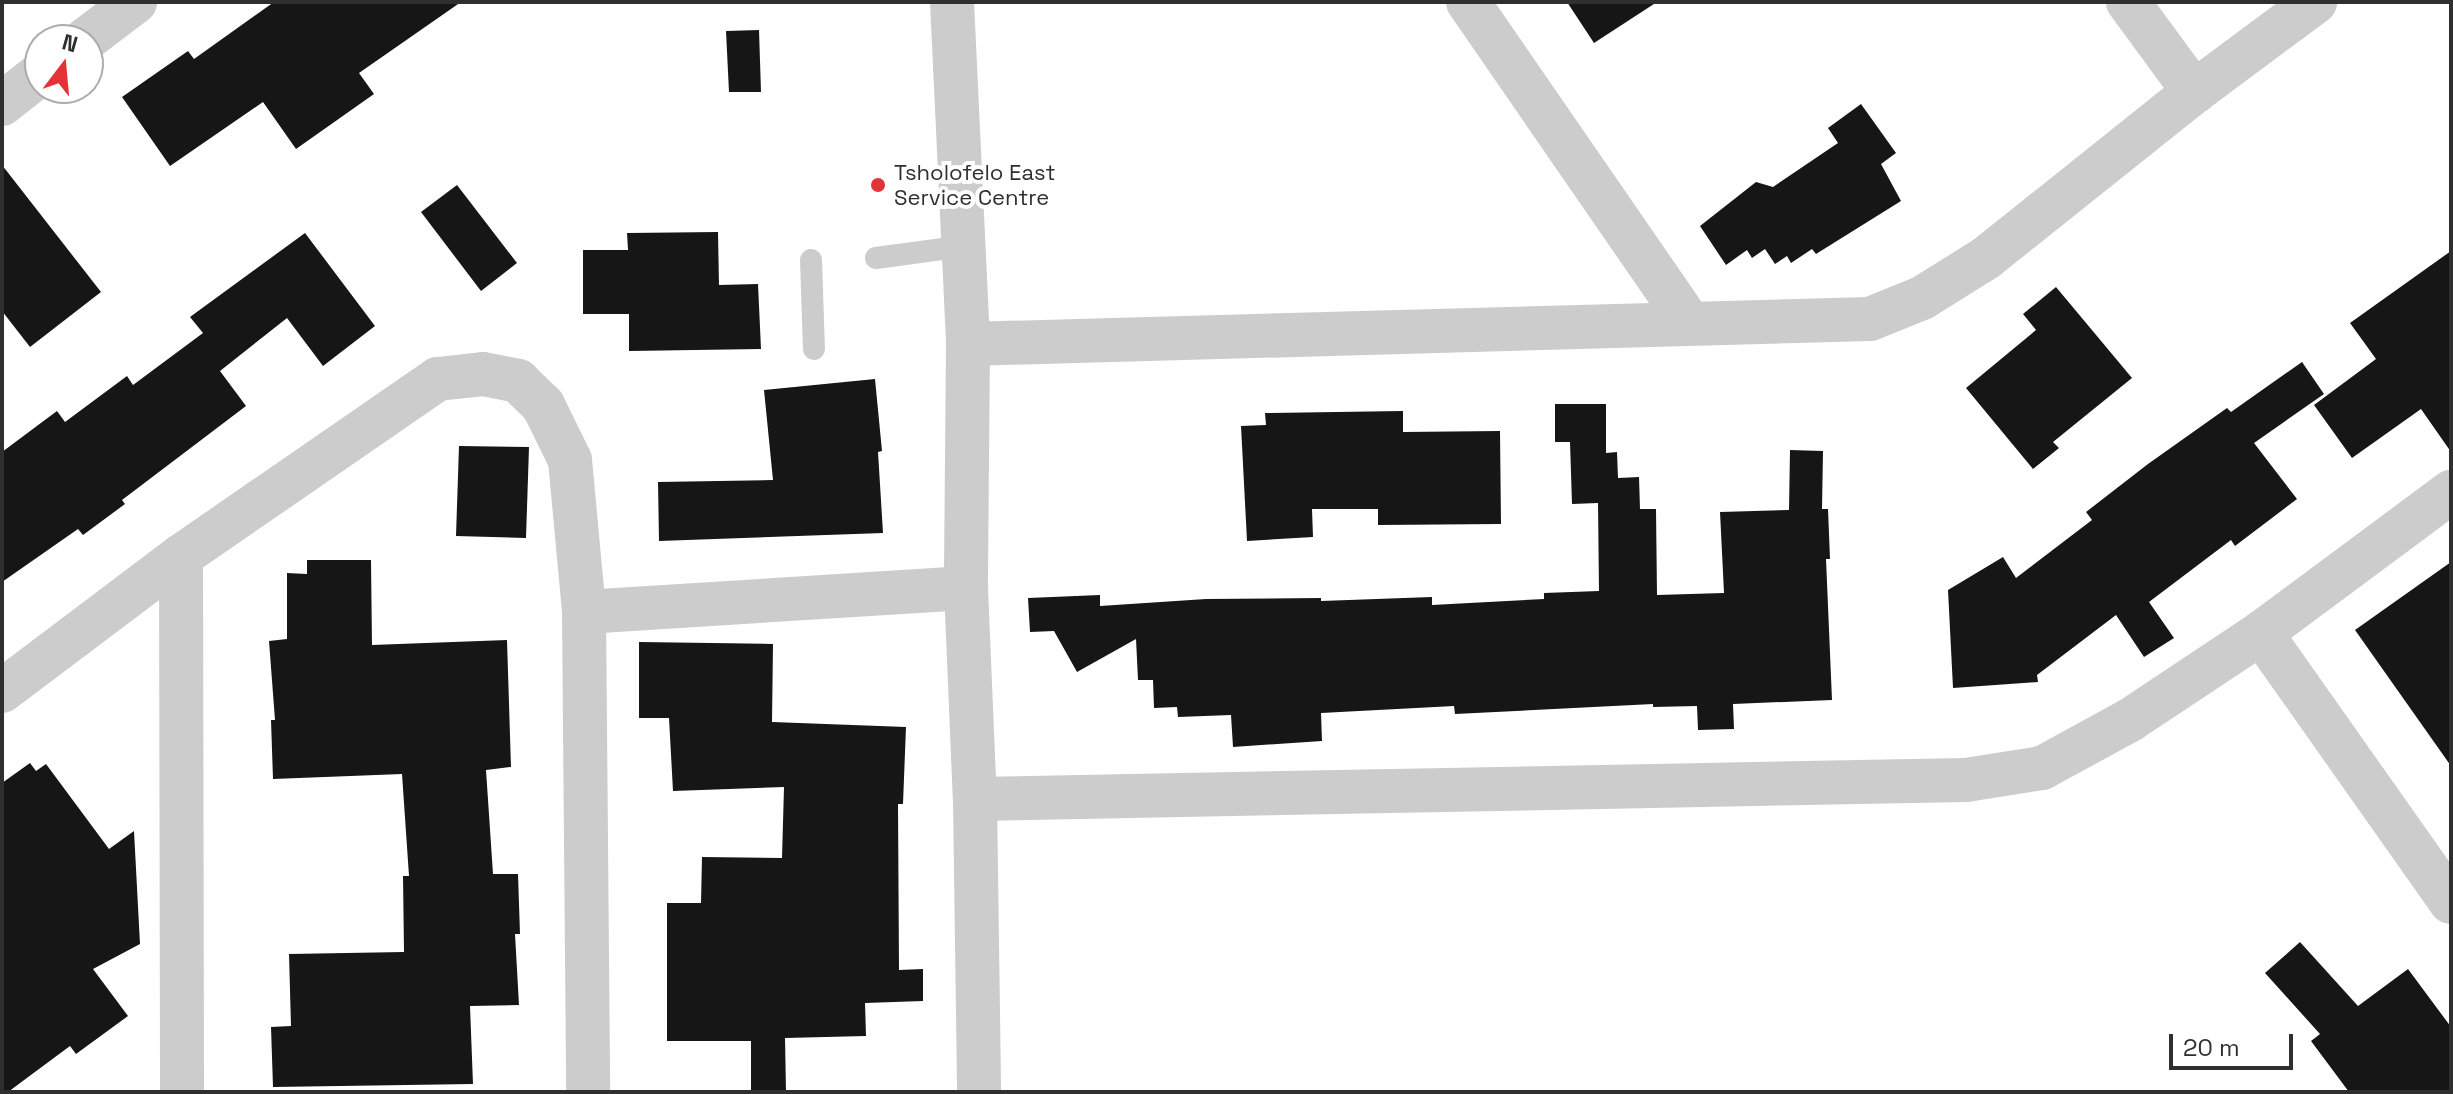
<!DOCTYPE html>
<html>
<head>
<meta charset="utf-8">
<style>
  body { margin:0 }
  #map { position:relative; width:2453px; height:1094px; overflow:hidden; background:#fff; font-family:"Space Grotesk",sans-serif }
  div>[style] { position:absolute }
  .building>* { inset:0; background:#161616 }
  .service>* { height:22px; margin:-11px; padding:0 11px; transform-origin:11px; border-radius:11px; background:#ccc }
  .minor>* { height:44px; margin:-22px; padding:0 22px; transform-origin:22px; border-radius:22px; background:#ccc }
  .dots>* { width:22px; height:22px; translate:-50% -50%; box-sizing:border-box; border:4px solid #fff; border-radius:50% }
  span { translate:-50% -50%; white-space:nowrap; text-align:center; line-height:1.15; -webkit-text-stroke:8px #fff; paint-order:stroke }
  .poi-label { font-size:22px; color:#2f2f2f }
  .left { translate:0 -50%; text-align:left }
  .frame { position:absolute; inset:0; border:4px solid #2f2f2f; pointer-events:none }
  .north { position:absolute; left:24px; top:24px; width:80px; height:80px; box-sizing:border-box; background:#fff; border:2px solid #acacac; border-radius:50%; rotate:16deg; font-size:22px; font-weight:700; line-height:32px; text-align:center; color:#2f2f2f }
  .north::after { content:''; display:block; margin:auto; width:28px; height:36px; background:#e43239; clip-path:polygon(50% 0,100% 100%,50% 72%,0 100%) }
  .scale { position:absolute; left:2169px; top:1034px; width:124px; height:36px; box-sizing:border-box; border:4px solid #2f2f2f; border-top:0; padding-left:10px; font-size:24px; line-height:28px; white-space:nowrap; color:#2f2f2f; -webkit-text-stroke:6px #fff; paint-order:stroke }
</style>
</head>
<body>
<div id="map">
  <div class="building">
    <div style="clip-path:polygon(274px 2px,461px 2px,359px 73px,374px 94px,296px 149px,263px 102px,170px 166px,122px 97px,188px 51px,194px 59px)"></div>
    <div style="clip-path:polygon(1567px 2px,1657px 2px,1594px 43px)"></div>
    <div style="clip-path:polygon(759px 30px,761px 92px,729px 92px,726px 31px)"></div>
    <div style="clip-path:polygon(1861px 104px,1896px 153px,1881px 164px,1901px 201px,1816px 254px,1812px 249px,1791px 263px,1787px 256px,1775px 264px,1765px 249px,1752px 258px,1747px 250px,1726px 265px,1700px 226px,1756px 182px,1773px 187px,1838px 143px,1828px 128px)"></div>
    <div style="clip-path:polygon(2px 165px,101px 292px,30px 347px,2px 311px)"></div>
    <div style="clip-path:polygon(457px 185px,517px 263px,481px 291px,421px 212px)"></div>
    <div style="clip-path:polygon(718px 232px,719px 285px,758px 284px,761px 349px,629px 351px,629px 314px,583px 314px,583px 250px,628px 250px,627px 233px)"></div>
    <div style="clip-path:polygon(305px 233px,375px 326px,323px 366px,287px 318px,220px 371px,246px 406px,122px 500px,125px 504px,83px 535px,78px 529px,2px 582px,2px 452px,57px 411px,65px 422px,127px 376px,133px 385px,203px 333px,190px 317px)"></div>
    <div style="clip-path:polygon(2451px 251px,2451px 452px,2421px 409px,2352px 458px,2314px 405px,2376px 359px,2350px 323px)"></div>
    <div style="clip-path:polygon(2056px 287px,2132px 378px,2053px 442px,2059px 448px,2033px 469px,1966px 388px,2036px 330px,2023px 314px)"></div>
    <div style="clip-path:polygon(2302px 362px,2324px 394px,2254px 443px,2297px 499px,2235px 546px,2231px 540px,2149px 602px,2174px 638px,2144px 657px,2116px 615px,2037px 675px,2038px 682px,1953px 688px,1948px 590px,2003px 557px,2016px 578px,2092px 520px,2086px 512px,2148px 464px,2227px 408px,2231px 412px)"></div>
    <div style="clip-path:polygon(875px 379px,882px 451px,878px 452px,883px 533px,659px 541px,658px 482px,773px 480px,764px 390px)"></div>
    <div style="clip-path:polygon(1555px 404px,1606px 404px,1606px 453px,1617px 452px,1618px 478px,1639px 477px,1640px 509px,1656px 509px,1657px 595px,1724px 593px,1720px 512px,1789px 510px,1790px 450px,1823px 451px,1822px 509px,1828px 509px,1830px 559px,1826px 559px,1832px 700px,1733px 704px,1734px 729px,1698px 730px,1697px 706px,1653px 707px,1653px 704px,1455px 714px,1454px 706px,1321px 713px,1322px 741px,1233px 747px,1231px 715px,1178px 717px,1177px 707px,1154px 708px,1153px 680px,1138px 680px,1136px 639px,1077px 672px,1054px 631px,1030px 632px,1028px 598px,1100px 595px,1100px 606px,1206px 599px,1321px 598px,1321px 601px,1432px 597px,1432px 605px,1544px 599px,1544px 593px,1599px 591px,1598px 503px,1572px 504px,1570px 442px,1555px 442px)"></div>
    <div style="clip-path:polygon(1403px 411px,1403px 432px,1500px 431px,1501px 524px,1378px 525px,1378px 509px,1312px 509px,1313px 537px,1247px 541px,1241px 426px,1266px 425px,1265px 413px)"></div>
    <div style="clip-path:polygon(459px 446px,529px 447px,526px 538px,456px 536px)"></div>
    <div style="clip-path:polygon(307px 560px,371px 560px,372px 645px,507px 640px,511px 767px,486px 770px,493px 874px,518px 874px,520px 934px,515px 934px,519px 1005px,470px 1006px,473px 1084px,273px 1087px,271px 1027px,291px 1026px,289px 954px,404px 952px,403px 876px,409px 876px,402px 774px,273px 779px,271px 720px,275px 720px,269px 641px,287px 639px,287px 573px,307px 574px)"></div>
    <div style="clip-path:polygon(2451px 562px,2451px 766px,2355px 630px)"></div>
    <div style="clip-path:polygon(639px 642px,773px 644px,772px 722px,906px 727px,903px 804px,898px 804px,899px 970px,923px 969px,923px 1001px,865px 1003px,866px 1036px,785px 1038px,786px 1092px,751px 1092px,751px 1041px,667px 1041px,667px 903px,701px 903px,702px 857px,782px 858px,784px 787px,673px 791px,669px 718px,639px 718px)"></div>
    <div style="clip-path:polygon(30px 763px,36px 771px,46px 764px,109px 849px,134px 831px,140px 944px,93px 969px,128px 1016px,76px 1054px,70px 1046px,8px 1092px,2px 1092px,2px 783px)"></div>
    <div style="clip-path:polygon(2300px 942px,2358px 1006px,2408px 969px,2451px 1027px,2451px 1092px,2349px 1092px,2311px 1041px,2320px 1034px,2265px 973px)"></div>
  </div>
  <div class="service">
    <div style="left:876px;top:258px;width:90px;rotate:-7.7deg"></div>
    <div style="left:811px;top:260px;width:89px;rotate:88.1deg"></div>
  </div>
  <div class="minor">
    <div style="left:952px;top:2px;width:342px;rotate:87.3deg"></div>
    <div style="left:968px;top:344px;width:244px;rotate:90.5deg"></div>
    <div style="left:966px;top:588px;width:211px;rotate:87.6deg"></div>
    <div style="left:975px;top:799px;width:293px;rotate:89.2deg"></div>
    <div style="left:1468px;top:2px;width:388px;rotate:55.4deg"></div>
    <div style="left:2128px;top:2px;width:112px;rotate:53.7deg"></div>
    <div style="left:85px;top:40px;width:63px;rotate:-37.2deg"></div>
    <div style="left:2px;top:104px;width:48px;rotate:-38.3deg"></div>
    <div style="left:968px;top:344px;width:902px;rotate:-1.59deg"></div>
    <div style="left:1870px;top:319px;width:56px;rotate:-22deg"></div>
    <div style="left:1922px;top:298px;width:75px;rotate:-32deg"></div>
    <div style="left:1986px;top:258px;width:266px;rotate:-38.6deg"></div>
    <div style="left:2194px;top:92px;width:151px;rotate:-36.6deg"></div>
    <div style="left:181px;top:556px;width:536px;rotate:89.89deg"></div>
    <div style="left:584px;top:612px;width:383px;rotate:-3.6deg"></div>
    <div style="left:2261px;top:633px;width:329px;rotate:54.8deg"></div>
    <div style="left:2px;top:691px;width:224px;rotate:-37deg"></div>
    <div style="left:181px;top:556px;width:312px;rotate:-34.6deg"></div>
    <div style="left:438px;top:379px;width:45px;rotate:-6.3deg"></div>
    <div style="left:483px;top:374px;width:36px;rotate:11deg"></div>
    <div style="left:518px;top:381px;width:35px;rotate:44deg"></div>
    <div style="left:543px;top:405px;width:61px;rotate:63.9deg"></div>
    <div style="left:570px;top:460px;width:153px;rotate:84.7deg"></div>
    <div style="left:584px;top:612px;width:480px;rotate:89.5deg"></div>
    <div style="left:975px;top:799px;width:991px;rotate:-1.1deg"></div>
    <div style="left:1966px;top:780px;width:77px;rotate:-9deg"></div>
    <div style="left:2042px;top:768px;width:100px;rotate:-28.6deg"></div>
    <div style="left:2130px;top:720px;width:157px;rotate:-33.6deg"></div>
    <div style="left:2261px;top:633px;width:237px;rotate:-36.6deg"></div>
  </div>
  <div class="dots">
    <div style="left:878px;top:185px;background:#e43239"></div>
  </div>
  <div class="poi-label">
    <span class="left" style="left:894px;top:185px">Tsholofelo East<br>Service Centre</span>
  </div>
  <div class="frame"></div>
  <div class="north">N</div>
  <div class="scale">20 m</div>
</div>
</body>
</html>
